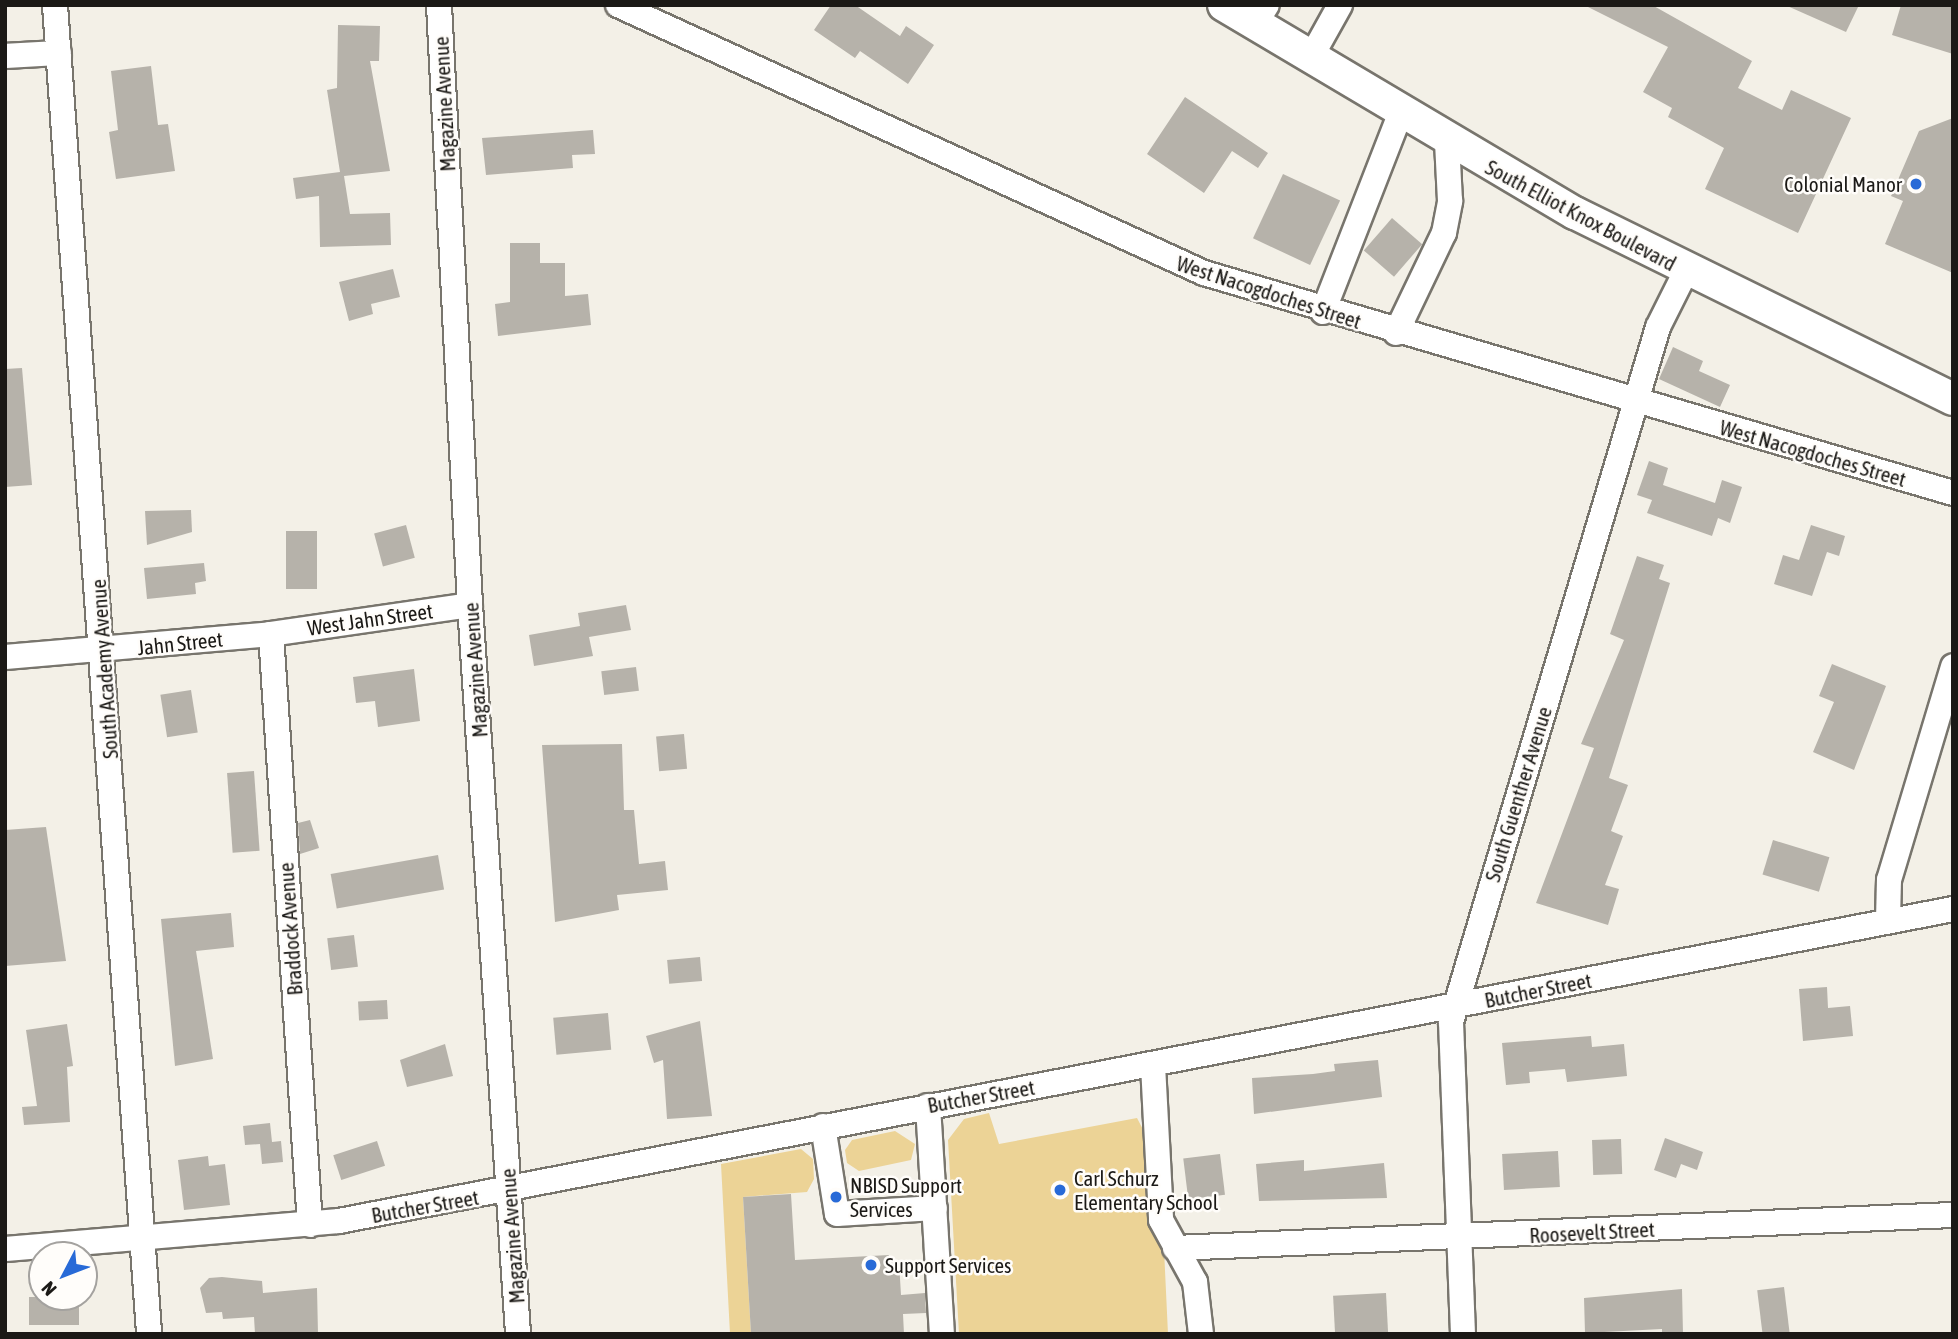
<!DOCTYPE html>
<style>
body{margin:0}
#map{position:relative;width:1958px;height:1339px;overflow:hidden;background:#f3f0e7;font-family:"Asap Condensed",sans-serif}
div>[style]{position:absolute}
.green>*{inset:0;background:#ecd396}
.building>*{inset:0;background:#b6b2aa;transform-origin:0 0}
.roads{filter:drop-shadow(2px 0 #78756d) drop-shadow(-2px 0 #78756d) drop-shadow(0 2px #78756d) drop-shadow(0 -2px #78756d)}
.minor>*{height:24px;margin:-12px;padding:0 12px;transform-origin:12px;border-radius:12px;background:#fff}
.major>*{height:32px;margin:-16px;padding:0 16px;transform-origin:16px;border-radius:16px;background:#fff}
.dots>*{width:19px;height:19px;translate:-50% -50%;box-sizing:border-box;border:4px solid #fffdfa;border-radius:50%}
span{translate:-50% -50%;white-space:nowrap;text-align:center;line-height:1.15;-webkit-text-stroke:5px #fffdfa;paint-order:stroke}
.street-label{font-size:21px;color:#1b1916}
.poi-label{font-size:21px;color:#1b1916}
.right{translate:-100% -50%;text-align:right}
.left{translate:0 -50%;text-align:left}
.frame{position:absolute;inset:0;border:7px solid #1b1916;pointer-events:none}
.north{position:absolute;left:28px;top:1241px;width:70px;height:70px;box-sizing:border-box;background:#fffdfa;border:2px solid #a4a29f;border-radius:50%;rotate:228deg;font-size:19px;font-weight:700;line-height:28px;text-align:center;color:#1b1916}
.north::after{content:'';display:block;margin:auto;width:24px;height:32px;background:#286ad7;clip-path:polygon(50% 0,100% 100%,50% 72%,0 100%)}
</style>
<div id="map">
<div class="green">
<i style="clip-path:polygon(989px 1113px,999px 1144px,1137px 1118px,1149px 1141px,1153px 1231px,1164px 1249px,1168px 1334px,959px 1334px,948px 1140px,964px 1119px)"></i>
<i style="clip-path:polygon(895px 1131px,915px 1144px,911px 1160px,859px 1171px,847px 1163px,845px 1150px,852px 1140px)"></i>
<i style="clip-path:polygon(801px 1149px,813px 1159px,814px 1179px,807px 1192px,743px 1197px,751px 1334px,730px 1334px,721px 1164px)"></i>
</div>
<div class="building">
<i style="clip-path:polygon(831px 5px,855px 5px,900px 36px,906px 26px,934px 45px,908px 84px,860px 51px,855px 58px,814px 30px)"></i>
<i style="clip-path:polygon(1584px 5px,1652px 5px,1752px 61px,1738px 88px,1782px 110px,1791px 90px,1851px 118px,1798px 233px,1705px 189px,1724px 148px,1668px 117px,1672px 108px,1643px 92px,1668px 47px)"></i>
<i style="clip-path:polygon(1785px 5px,1859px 5px,1846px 32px)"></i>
<i style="clip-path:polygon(1901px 5px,1953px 5px,1953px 54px,1892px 35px)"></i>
<i style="clip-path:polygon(338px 25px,380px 26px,379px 61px,370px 61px,390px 171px,344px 176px,350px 214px,390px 213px,391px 245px,320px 247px,319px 196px,296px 199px,293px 178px,340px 172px,327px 90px,337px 88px)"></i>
<i style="clip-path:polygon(151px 66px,158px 125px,168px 124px,175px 171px,116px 179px,109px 132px,118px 130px,111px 71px)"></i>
<i style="clip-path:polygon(1185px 97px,1268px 153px,1258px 168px,1232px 151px,1204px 193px,1147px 154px)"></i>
<i style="clip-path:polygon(1953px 118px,1953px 273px,1885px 244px,1903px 201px,1891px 196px,1919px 131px)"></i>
<i style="clip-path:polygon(593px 130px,595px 154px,572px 155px,573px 168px,486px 175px,482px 138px)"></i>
<i style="left:1283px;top:174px;width:63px;height:71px;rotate:25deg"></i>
<i style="left:1392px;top:218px;width:40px;height:43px;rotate:41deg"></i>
<i style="clip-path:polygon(510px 243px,540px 243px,540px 263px,565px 263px,565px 296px,588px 294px,591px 325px,498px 336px,495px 304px,510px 302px)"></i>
<i style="clip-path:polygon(393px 269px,400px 297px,371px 304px,373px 314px,349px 321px,339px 282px)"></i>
<i style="clip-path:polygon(1673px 347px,1703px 361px,1699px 371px,1730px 385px,1720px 407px,1659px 379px)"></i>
<i style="clip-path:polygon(22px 368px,32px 485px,5px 487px,5px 369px)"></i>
<i style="clip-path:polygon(1649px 461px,1668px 468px,1663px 485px,1715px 503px,1722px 480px,1742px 487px,1730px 523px,1718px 518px,1712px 536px,1647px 513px,1652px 500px,1637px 495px)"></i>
<i style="clip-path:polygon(191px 510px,192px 532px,147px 545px,145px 511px)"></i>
<i style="left:406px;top:525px;width:34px;height:33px;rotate:75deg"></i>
<i style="clip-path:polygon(1811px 525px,1845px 536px,1839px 556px,1827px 552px,1812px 596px,1774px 584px,1783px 555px,1799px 560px)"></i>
<i style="left:286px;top:531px;width:31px;height:58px"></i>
<i style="clip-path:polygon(1637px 556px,1664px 565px,1659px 579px,1670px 583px,1609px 778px,1628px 785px,1611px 831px,1623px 836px,1605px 885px,1619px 889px,1608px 925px,1536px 903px,1594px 748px,1581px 744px,1624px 640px,1610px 634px)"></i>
<i style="clip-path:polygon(204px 563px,206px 581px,195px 583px,196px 594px,147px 599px,144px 568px)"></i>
<i style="clip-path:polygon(626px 605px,631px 630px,589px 637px,593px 656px,534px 666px,529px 635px,580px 626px,578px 613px)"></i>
<i style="clip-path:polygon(1832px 664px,1886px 686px,1854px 770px,1813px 752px,1834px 702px,1819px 696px)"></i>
<i style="left:636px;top:667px;width:24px;height:35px;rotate:83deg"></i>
<i style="clip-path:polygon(414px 669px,420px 721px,378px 727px,375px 701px,356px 703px,353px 677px)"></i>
<i style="left:191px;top:690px;width:43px;height:31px;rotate:81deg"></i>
<i style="left:684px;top:734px;width:35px;height:28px;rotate:85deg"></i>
<i style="clip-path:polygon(622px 744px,624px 810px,634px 810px,639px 864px,665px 861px,668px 890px,617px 895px,619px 910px,555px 922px,542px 745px)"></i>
<i style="left:254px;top:771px;width:80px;height:27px;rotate:86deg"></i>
<i style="clip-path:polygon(310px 820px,319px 848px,300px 854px,298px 823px)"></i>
<i style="clip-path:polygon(46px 827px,66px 961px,5px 966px,5px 830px)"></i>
<i style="left:1773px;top:840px;width:59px;height:36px;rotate:17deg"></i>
<i style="left:438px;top:855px;width:35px;height:109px;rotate:80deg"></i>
<i style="clip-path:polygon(231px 913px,234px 947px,196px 951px,213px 1059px,175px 1066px,161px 919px)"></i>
<i style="left:354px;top:935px;width:32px;height:27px;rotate:83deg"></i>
<i style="left:700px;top:957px;width:24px;height:33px;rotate:85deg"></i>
<i style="clip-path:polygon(1827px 987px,1828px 1008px,1850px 1006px,1853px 1036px,1803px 1041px,1799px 989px)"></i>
<i style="left:387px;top:1000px;width:19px;height:29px;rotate:87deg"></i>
<i style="left:608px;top:1013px;width:37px;height:55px;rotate:85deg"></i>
<i style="clip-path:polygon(700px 1021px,712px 1116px,667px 1119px,663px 1060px,654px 1063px,646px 1036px)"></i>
<i style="clip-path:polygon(67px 1024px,73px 1066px,67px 1067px,70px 1122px,24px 1125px,22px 1107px,37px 1106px,26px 1030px)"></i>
<i style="clip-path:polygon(1591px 1036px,1592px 1047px,1624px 1044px,1627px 1076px,1567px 1082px,1565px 1069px,1529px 1072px,1530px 1083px,1506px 1085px,1502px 1043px)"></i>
<i style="clip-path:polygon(445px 1044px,453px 1076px,407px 1087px,400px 1060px)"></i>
<i style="clip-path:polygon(1378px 1060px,1382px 1097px,1254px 1114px,1252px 1078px,1313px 1074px,1335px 1071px,1334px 1064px)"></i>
<i style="clip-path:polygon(270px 1123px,272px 1142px,281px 1141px,283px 1162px,262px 1164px,260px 1144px,245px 1145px,243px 1126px)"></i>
<i style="clip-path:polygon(1665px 1138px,1703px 1152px,1697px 1170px,1681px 1164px,1676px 1178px,1654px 1170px)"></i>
<i style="left:1621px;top:1139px;width:35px;height:29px;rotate:88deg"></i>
<i style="left:377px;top:1141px;width:26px;height:46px;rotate:72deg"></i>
<i style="left:1558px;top:1151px;width:36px;height:56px;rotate:87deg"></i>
<i style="left:1220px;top:1154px;width:41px;height:37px;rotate:83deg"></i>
<i style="clip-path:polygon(208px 1156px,209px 1166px,225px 1164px,230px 1205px,184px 1210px,178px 1160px)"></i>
<i style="clip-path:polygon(1304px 1160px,1304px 1171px,1384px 1163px,1387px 1198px,1259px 1201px,1256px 1164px)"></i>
<i style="clip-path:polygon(791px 1194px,795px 1260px,889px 1255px,889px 1262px,899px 1262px,901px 1295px,925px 1293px,926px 1313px,903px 1314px,904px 1334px,751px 1334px,743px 1197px)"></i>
<i style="clip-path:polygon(222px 1277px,262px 1281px,263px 1293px,317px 1288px,318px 1334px,255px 1334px,254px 1317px,223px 1319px,222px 1312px,206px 1313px,200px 1288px,209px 1278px)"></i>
<i style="left:1784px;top:1287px;width:47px;height:27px;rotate:83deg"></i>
<i style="clip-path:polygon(1682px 1289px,1683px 1334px,1662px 1334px,1662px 1329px,1585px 1333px,1584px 1298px)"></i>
<i style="left:1386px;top:1293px;width:41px;height:53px;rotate:87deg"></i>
<i style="left:29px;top:1297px;width:50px;height:28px"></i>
</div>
<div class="roads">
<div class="minor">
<i style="left:55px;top:5px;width:1332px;rotate:85.95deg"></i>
<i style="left:439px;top:5px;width:601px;rotate:87.04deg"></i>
<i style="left:470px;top:605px;width:731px;rotate:86.23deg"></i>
<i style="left:618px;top:5px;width:644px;rotate:24.58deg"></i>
<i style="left:1204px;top:273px;width:781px;rotate:16.37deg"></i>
<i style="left:1255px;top:24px;width:22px;rotate:-58deg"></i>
<i style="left:5px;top:56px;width:54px;rotate:-3.2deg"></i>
<i style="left:1310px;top:59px;width:62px;rotate:-60.9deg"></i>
<i style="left:1323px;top:312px;width:212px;rotate:-68.7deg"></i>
<i style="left:1396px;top:333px;width:111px;rotate:-64.4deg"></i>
<i style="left:1444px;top:233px;width:33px;rotate:-79deg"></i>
<i style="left:1450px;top:201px;width:59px;rotate:-92.9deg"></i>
<i style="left:271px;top:634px;width:592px;rotate:86.22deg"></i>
<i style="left:5px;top:657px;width:267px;rotate:-4.9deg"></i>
<i style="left:271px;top:634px;width:201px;rotate:-8.3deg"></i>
<i style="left:1888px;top:920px;width:40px;rotate:-88.6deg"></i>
<i style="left:1889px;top:880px;width:223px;rotate:-73.3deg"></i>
<i style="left:1153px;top:1065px;width:155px;rotate:87deg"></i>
<i style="left:1161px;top:1220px;width:71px;rotate:61.3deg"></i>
<i style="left:1195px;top:1282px;width:52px;rotate:83.4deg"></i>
<i style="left:928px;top:1106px;width:228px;rotate:86.5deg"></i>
<i style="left:823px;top:1126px;width:89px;rotate:81deg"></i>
<i style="left:837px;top:1214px;width:98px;rotate:-3.5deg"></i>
<i style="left:1175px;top:1248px;width:779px;rotate:-2.43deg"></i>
<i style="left:5px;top:1249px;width:335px;rotate:-4.8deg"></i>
<i style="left:339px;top:1221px;width:1644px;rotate:-10.94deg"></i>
<i style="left:1463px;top:1334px;width:312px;rotate:-92.2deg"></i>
<i style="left:1451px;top:1022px;width:725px;rotate:-73.41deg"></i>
<i style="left:1658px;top:327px;width:63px;rotate:-63.4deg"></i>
</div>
<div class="major">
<i style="left:1224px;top:5px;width:408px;rotate:30.7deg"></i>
<i style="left:1575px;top:213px;width:421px;rotate:26.2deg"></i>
</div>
</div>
<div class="dots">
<i style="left:1916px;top:184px;background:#286ad7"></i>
<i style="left:1060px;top:1190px;background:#286ad7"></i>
<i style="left:836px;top:1197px;background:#286ad7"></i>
<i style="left:871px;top:1265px;background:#286ad7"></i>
</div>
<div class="street-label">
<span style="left:444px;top:104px;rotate:-93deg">Magazine Avenue</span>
<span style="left:1581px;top:215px;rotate:28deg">South Elliot Knox Boulevard</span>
<span style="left:1269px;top:292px;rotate:18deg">West Nacogdoches Street</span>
<span style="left:1813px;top:453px;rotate:16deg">West Nacogdoches Street</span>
<span style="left:370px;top:619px;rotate:-8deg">West Jahn Street</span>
<span style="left:180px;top:643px;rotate:-6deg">Jahn Street</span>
<span style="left:104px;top:669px;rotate:-94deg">South Academy Avenue</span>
<span style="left:475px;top:670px;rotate:-94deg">Magazine Avenue</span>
<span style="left:1518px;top:794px;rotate:-73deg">South Guenther Avenue</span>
<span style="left:290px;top:929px;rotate:-94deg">Braddock Avenue</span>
<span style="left:1538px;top:990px;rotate:-11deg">Butcher Street</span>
<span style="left:981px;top:1096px;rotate:-10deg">Butcher Street</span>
<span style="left:425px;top:1206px;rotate:-10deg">Butcher Street</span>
<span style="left:1592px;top:1232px;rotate:-3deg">Roosevelt Street</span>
<span style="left:512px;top:1236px;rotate:-94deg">Magazine Avenue</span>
</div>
<div class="poi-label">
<span class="right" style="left:1902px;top:184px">Colonial Manor</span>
<span class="left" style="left:1074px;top:1190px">Carl Schurz<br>Elementary School</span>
<span class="left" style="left:850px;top:1197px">NBISD Support<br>Services</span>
<span class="left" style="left:885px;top:1265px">Support Services</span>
</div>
<div class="frame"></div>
<div class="north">N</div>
</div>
